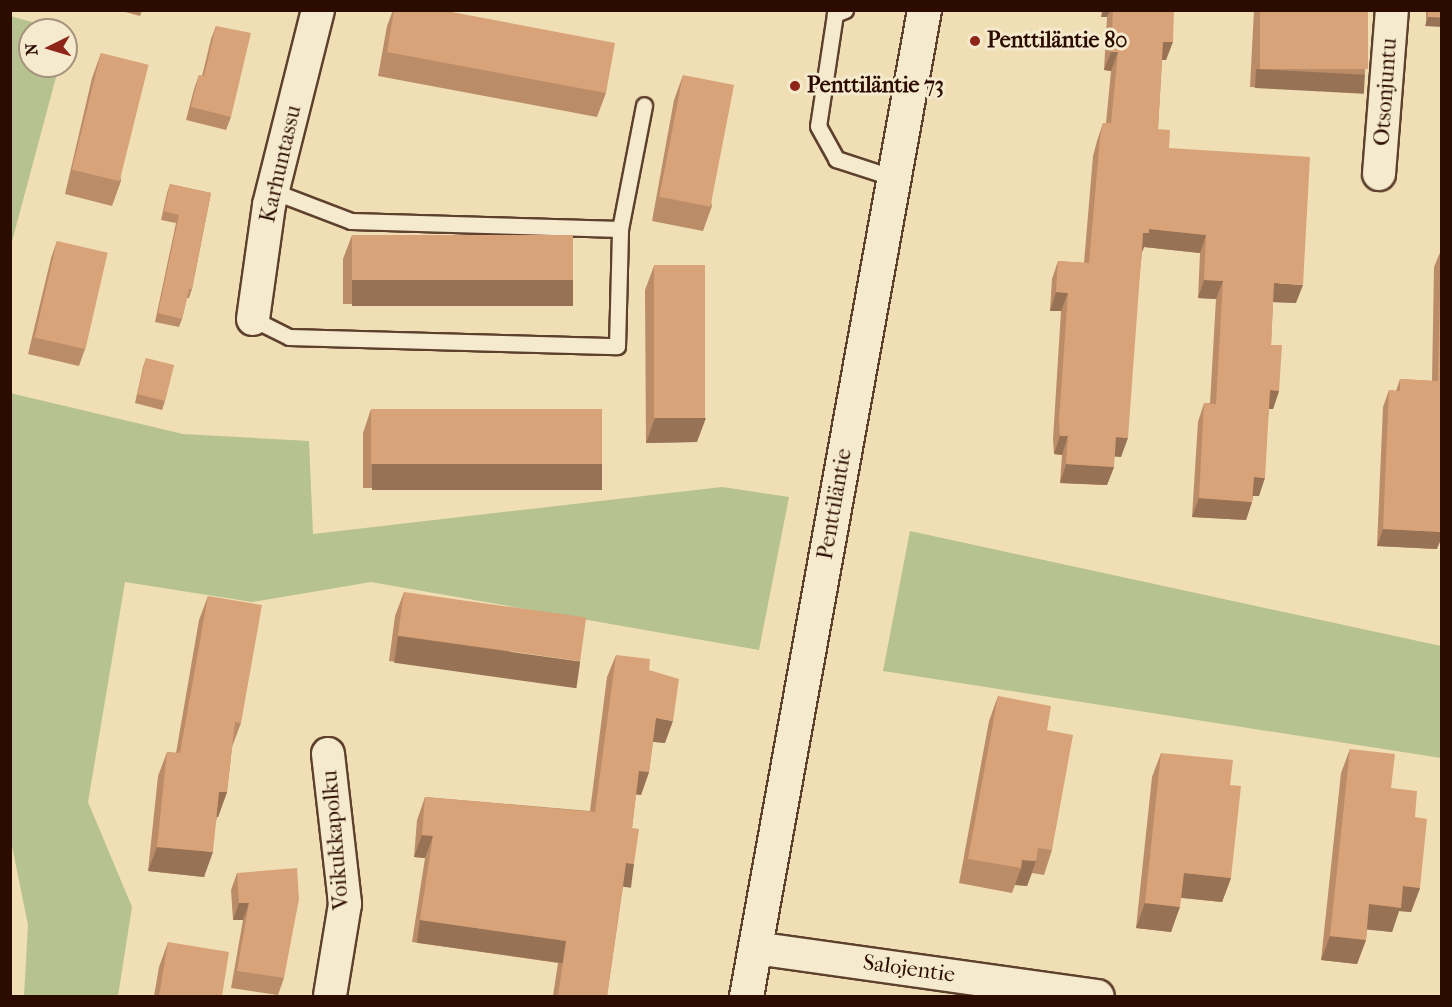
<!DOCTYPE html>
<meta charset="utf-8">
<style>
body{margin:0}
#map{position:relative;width:1452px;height:1007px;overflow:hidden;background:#f0deb4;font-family:"IM FELL French Canon",serif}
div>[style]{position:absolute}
.green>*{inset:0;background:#b6c28f}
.roads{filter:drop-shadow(2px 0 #5d402d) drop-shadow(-2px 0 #5d402d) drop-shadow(0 2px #5d402d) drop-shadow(0 -2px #5d402d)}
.service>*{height:15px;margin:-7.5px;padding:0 7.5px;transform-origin:7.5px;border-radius:7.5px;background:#f5eace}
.minor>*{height:32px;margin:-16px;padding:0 16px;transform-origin:16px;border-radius:16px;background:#f5eace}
.tertiary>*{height:33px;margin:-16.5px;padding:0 16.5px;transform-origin:16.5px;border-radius:16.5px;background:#f5eace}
.wall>*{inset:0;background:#bb8c68;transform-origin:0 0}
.shaded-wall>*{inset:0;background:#987255;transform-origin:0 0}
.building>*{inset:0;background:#d9a379;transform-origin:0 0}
.dots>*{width:16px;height:16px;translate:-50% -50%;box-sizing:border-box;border:3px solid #f5eace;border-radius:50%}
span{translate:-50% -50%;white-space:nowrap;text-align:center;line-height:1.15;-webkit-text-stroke:6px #f5eace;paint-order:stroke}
.poi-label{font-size:22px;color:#2c0c00;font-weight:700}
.left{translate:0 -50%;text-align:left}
.street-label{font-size:22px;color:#2c0c00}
.frame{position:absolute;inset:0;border:12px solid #2c0c00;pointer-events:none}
.north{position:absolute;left:18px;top:18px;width:60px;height:60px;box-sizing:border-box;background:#f5eace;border:2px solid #a5917c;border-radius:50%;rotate:265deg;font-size:16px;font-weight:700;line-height:24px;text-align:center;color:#2c0c00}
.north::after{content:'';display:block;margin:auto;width:21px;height:27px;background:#8f2418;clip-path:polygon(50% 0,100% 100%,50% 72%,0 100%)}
</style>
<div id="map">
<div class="green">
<i style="clip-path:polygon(10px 16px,61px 30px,30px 30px,30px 66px,59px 66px,11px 245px)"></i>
<i style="clip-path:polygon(10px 393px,183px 434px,309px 441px,313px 534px,722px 487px,789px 497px,759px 650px,371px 582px,252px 602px,125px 582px,88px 802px,132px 907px,118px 996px,24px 996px,28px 925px,10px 836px)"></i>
<i style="clip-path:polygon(910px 531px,1441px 646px,1441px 758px,883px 671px)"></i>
</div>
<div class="roads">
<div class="service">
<i style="left:845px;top:10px;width:11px;rotate:158deg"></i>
<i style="left:835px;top:14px;width:113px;rotate:98.6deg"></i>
<i style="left:818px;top:126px;width:38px;rotate:61deg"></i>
<i style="left:836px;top:159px;width:61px;rotate:18.1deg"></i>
<i style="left:620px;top:229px;width:126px;rotate:-79deg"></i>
<i style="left:253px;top:319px;width:40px;rotate:26.6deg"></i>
<i style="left:289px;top:337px;width:328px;rotate:1.6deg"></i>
<i style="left:617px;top:346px;width:117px;rotate:-88.5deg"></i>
<i style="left:620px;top:229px;width:269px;rotate:-178.3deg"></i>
<i style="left:351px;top:221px;width:84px;rotate:-159deg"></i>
</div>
<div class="minor">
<i style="left:1379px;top:174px;width:165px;rotate:-85.5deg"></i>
<i style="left:253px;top:319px;width:115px;rotate:-82deg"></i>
<i style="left:269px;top:205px;width:201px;rotate:-75.9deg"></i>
<i style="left:328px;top:754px;width:151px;rotate:83.5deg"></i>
<i style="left:345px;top:904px;width:93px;rotate:99.3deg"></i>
<i style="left:755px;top:948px;width:346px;rotate:8deg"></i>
</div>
<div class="tertiary">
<i style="left:746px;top:996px;width:1002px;rotate:-79.77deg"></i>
</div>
</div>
<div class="wall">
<i style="clip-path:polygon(118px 10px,142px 10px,140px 16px)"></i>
<i style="clip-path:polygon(393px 10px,441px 10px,606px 93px,597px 117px,378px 76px,387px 26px)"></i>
<i style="clip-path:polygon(1102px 10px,1174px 10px,1166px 60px,1162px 60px,1158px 129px,1169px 148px,1296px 303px,1273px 302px,1271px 345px,1279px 391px,1273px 409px,1269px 409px,1259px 496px,1253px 496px,1252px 502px,1246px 520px,1192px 517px,1198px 422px,1204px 403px,1210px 403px,1216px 299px,1198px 298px,1200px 253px,1144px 247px,1142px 252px,1121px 457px,1114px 456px,1114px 467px,1107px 485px,1060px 483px,1062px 455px,1054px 454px,1053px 439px,1061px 311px,1050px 311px,1052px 279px,1058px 261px,1084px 263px,1093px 156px,1097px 141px,1103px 123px,1106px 123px,1111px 71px,1104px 70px,1107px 17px,1101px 17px)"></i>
<i style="clip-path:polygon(1254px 10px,1368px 10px,1365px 74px,1358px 92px,1250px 87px)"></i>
<i style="left:1426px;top:10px;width:16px;height:16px"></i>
<i style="clip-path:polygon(216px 26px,231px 117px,226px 130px,186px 120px,194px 89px,199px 75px,202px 76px,211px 39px)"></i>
<i style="clip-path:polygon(101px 53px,121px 181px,112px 206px,65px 194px,92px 78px)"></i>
<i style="clip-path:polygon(683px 75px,712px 206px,703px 231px,652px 221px,674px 100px)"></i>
<i style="clip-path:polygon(170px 184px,211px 193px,192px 289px,189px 298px,187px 298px,182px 319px,179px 327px,155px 322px,176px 223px,161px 220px,167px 193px)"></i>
<i style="clip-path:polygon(352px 235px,564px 305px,343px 304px,343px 259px)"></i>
<i style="clip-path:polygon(57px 241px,85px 349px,79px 366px,28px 354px,51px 258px)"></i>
<i style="clip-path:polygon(1441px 250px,1437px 549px,1377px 546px,1383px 407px,1389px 390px,1396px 391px,1400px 379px,1432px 381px,1434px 267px)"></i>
<i style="clip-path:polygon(654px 266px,697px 442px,646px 443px,645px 290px)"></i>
<i style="clip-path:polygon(146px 358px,165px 401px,162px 410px,135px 403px,143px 367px)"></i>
<i style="clip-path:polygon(371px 409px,593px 488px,363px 488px,363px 433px)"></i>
<i style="clip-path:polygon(404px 592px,571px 685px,389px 661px,395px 616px)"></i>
<i style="clip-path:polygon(208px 596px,241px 723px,232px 747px,227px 792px,218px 817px,217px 817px,204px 877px,148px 871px,158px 776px,167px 752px,176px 753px,199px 620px)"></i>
<i style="clip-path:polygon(616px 655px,649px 670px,665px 743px,653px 742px,649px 772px,641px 795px,636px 794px,632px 828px,634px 864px,626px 887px,623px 886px,607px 996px,553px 996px,558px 963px,412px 942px,425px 858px,414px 857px,417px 820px,425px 797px,590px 811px,607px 677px)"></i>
<i style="clip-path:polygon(998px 696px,1047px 730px,1052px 850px,1044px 875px,1032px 873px,1027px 886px,1015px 885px,1012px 893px,959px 883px,989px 721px)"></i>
<i style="clip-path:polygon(1350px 749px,1391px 788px,1415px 817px,1420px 888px,1411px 912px,1399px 911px,1392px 932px,1367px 929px,1366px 940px,1357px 964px,1321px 960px,1341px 773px)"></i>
<i style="clip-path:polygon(1161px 753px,1231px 878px,1222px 902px,1181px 898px,1171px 932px,1136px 928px,1152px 777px)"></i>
<i style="clip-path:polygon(237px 873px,284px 978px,278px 995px,231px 988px,243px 920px,233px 920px,231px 890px)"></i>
<i style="clip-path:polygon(168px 942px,222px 996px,154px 996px,159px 967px)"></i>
</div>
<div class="shaded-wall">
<i style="clip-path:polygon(1104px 10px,1110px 10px,1107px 17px,1101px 17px)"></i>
<i style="clip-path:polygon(1428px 17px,1442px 18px,1442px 27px,1425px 26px)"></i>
<i style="clip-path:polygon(1163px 42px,1173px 42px,1166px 60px,1156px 60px)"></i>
<i style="clip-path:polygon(1111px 52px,1118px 52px,1111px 71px,1104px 70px)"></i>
<i style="left:1256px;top:69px;width:109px;height:19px;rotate:3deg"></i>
<i style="clip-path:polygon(1149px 229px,1206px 235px,1200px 253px,1144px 247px,1142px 252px,1143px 233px)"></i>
<i style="left:352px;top:280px;width:221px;height:26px"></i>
<i style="clip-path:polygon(1204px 280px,1223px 281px,1216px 299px,1198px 298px)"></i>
<i style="clip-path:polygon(1274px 283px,1303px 285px,1296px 303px,1267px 302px)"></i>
<i style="clip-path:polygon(1056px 292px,1068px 293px,1061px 311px,1050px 311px)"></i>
<i style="clip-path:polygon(1270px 390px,1279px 391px,1273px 409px,1264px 409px)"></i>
<i style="clip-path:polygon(655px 418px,706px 418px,697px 442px,646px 443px)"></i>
<i style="clip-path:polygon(1060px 436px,1068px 436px,1062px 455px,1054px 454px)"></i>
<i style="clip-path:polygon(1116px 437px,1128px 438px,1121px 457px,1109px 456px)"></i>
<i style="left:372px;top:464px;width:230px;height:26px"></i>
<i style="clip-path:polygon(1066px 464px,1114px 467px,1107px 485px,1060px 483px)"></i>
<i style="clip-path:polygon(1254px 477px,1265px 478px,1259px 496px,1248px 496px)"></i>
<i style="clip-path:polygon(1199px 498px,1252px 502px,1246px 520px,1192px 517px)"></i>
<i style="clip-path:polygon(1383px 529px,1442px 532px,1442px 537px,1437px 549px,1377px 546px)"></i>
<i style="left:398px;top:636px;width:184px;height:27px;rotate:8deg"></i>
<i style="clip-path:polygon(656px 718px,673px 721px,665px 743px,648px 741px)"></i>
<i style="clip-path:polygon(639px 771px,649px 772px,641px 795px,631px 794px)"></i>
<i style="clip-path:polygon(219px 792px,227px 792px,218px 817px,210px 816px)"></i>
<i style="clip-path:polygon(422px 835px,433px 836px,425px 858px,414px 857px)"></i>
<i style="clip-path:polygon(157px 847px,213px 852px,204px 877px,148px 871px)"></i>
<i style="clip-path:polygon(1022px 860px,1036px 861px,1027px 886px,1015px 885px,1021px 868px)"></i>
<i style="left:626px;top:863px;width:8px;height:24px;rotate:7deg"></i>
<i style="clip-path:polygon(1184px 873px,1231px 878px,1222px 902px,1175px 897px)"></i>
<i style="clip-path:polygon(1403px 886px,1420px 888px,1411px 912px,1399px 911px,1392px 932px,1361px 929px,1369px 904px)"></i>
<i style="clip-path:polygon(239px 903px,249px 903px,243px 920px,233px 920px)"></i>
<i style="clip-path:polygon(1145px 903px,1180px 907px,1171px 932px,1136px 928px)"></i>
<i style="left:420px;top:920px;width:148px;height:23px;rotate:8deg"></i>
<i style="clip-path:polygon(1330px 936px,1366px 940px,1357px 964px,1321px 960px)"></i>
</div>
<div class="building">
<i style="clip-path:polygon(394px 10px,441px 10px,615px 43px,606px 93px,387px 52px)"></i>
<i style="clip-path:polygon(1113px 10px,1174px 10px,1173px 42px,1163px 42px,1158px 129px,1170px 130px,1169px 148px,1310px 157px,1303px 285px,1274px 283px,1271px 345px,1282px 345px,1279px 391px,1270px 390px,1265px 478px,1254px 477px,1252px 502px,1199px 498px,1204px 403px,1216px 404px,1223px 281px,1204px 280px,1206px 235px,1149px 229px,1149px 233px,1143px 233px,1128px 438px,1116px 437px,1114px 467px,1066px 464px,1068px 436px,1060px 436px,1059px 420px,1068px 293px,1056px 292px,1058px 261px,1089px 263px,1100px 138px,1103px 123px,1111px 123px,1118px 52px,1111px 52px)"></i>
<i style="left:1260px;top:10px;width:108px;height:59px"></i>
<i style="left:1428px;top:10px;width:14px;height:7px"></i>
<i style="clip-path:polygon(216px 26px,251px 33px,231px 117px,191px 107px,199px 75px,204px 76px)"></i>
<i style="left:101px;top:53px;width:49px;height:120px;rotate:14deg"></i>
<i style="left:683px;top:75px;width:52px;height:124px;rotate:11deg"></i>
<i style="clip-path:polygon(170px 184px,211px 193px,192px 289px,189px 289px,182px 319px,158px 313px,179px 215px,164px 211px)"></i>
<i style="left:352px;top:235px;width:221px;height:45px"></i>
<i style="left:57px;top:241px;width:52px;height:99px;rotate:13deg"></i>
<i style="clip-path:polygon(1441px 250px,1442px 250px,1442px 532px,1383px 529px,1389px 390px,1400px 391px,1400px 379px,1438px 381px)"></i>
<i style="left:705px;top:265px;width:153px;height:51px;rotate:90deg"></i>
<i style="left:146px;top:358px;width:29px;height:37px;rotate:14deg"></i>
<i style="left:371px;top:409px;width:231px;height:55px"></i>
<i style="left:404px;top:592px;width:184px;height:44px;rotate:8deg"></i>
<i style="clip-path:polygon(208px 596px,262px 605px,241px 723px,235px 722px,227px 792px,219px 792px,213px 852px,157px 847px,167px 752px,180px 753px)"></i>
<i style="clip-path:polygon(616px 655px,650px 659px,649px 670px,679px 679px,673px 721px,656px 718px,649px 772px,639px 771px,632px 828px,639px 829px,634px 864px,626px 863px,607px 996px,558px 996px,566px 941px,420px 920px,433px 836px,422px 835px,425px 797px,595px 812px)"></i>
<i style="clip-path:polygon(998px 696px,1051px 706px,1047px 730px,1073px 735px,1052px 850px,1038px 848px,1036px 861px,1022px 860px,1021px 868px,968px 859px)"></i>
<i style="clip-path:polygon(1350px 749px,1395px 754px,1391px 788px,1417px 791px,1415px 817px,1427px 819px,1420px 888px,1403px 886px,1401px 908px,1369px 904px,1366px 940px,1330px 936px)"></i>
<i style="clip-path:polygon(1161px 753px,1233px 760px,1230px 785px,1241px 786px,1231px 878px,1184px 873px,1180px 907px,1145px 903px)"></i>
<i style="clip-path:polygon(297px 868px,299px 899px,284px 978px,237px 971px,249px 903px,239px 903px,237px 873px)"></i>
<i style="clip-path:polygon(168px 942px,229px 952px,222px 996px,159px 996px)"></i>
</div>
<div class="dots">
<i style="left:975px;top:41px;background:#8f2418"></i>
<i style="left:795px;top:86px;background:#8f2418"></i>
</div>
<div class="poi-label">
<span class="left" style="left:987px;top:41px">Penttiläntie 80</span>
<span class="left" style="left:807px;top:86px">Penttiläntie 73</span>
</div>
<div class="street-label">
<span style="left:1386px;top:92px;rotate:-86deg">Otsonjuntu</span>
<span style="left:281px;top:164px;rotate:-77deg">Karhuntassu</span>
<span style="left:835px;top:504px;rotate:-80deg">Penttiläntie</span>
<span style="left:336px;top:840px;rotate:-95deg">Voikukkapolku</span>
<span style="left:909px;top:969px;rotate:8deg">Salojentie</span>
</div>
<div class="frame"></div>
<div class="north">N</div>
</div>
